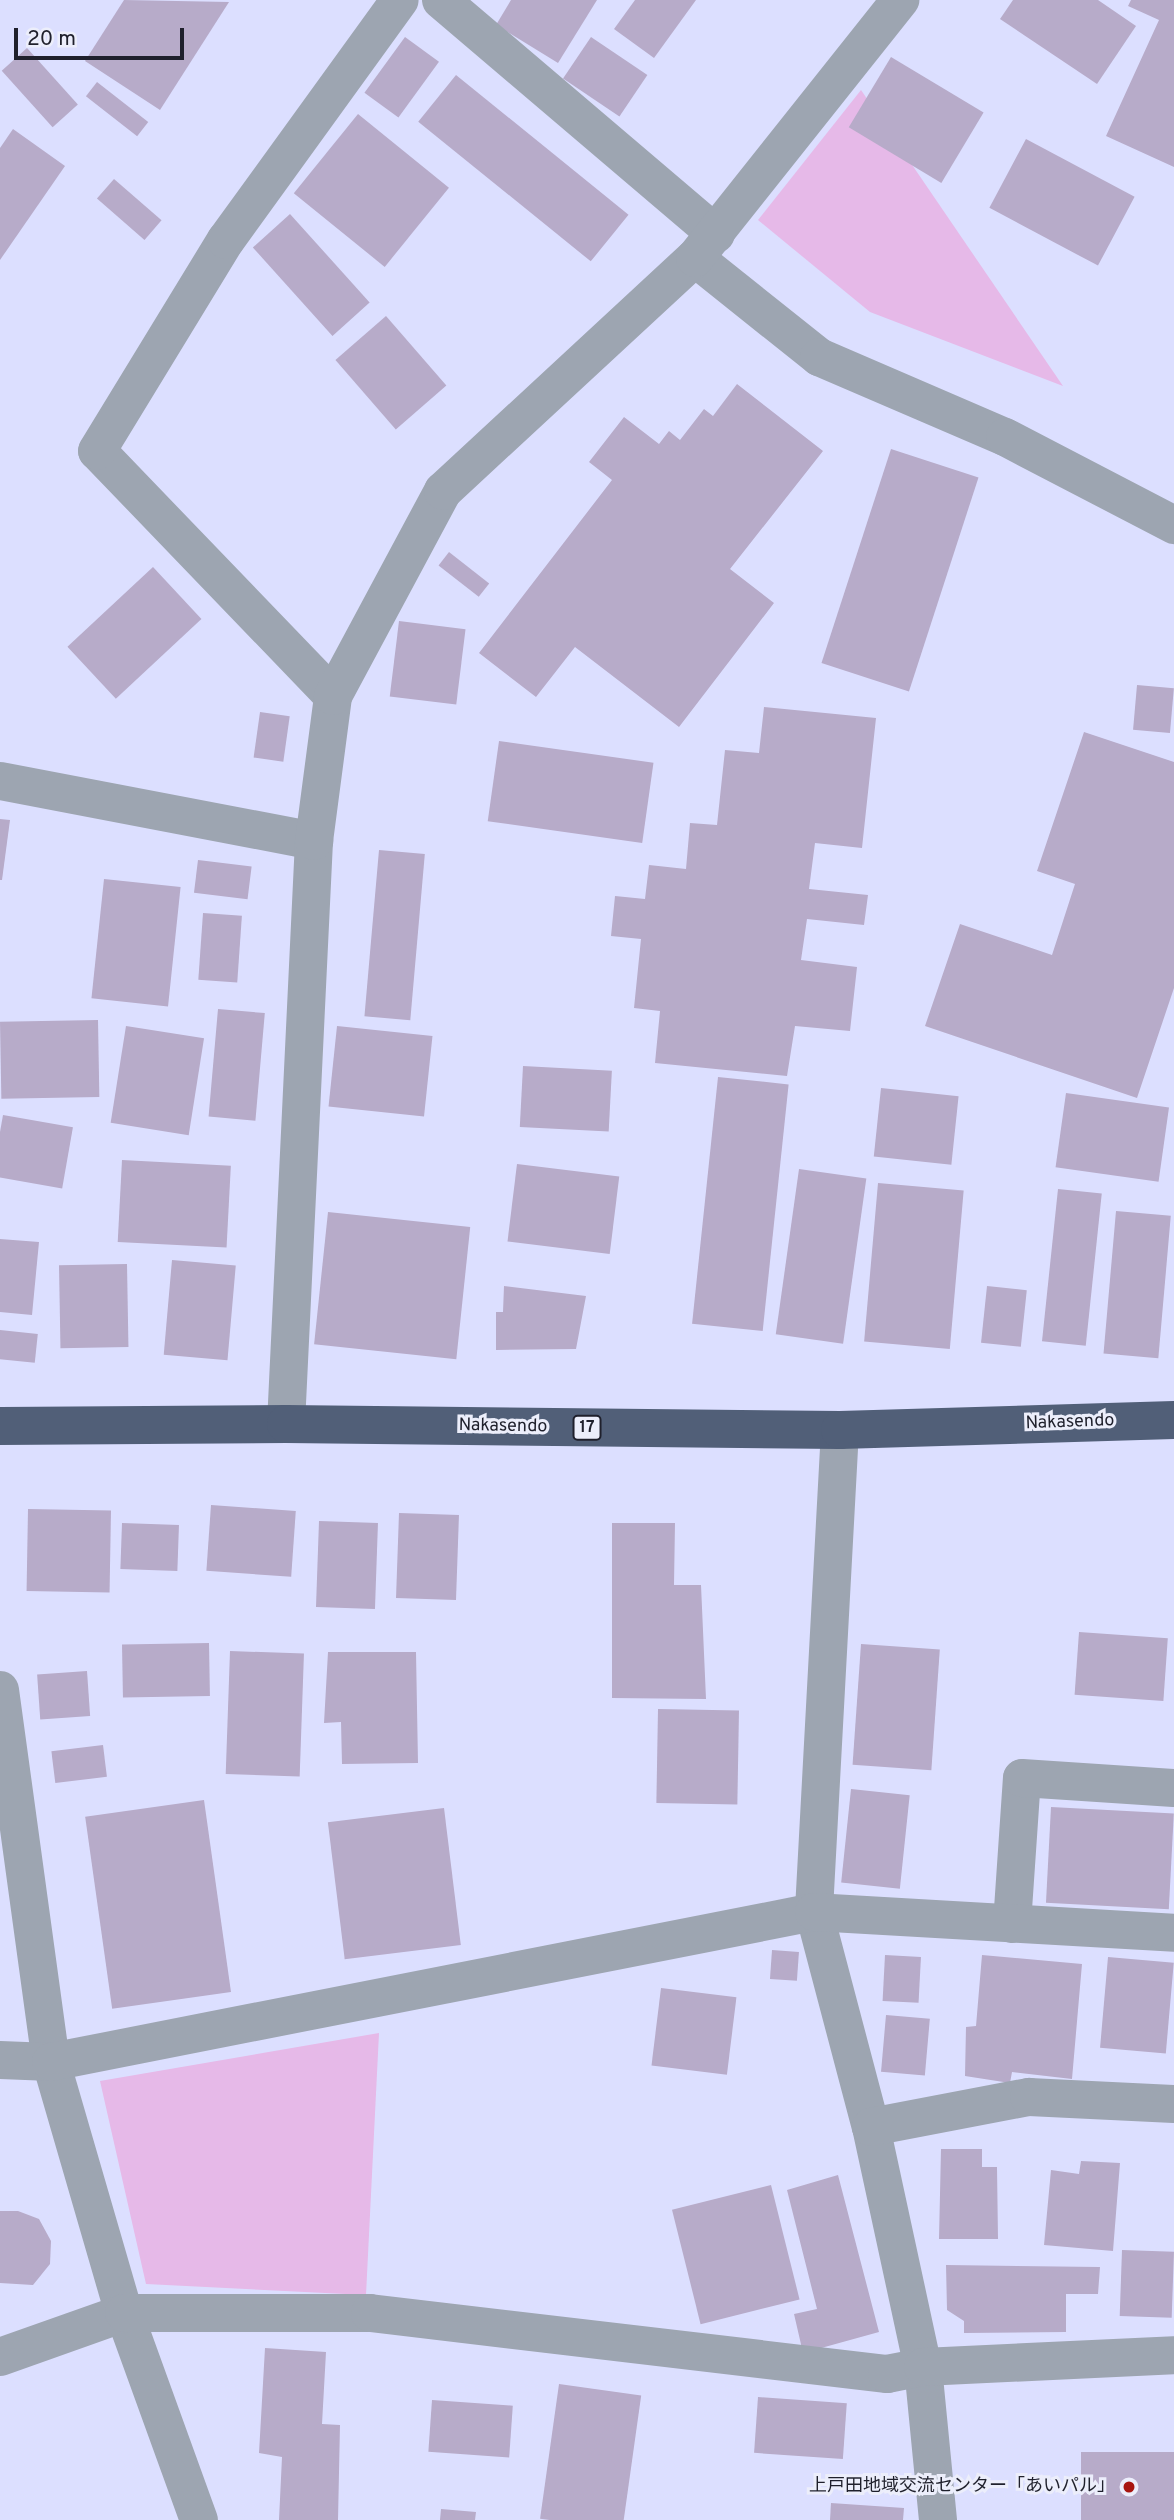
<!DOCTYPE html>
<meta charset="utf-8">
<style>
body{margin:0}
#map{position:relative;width:1174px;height:2520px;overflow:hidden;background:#dcdfff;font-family:Overpass,"Noto Sans JP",sans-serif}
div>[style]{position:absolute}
.green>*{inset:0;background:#e6b9e8}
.building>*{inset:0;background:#b7abc9;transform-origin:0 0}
.minor>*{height:38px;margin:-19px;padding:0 19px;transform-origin:19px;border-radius:19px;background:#9da5b1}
.highway>*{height:38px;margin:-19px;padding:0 19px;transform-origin:19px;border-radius:19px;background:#515f78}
.dots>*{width:19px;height:19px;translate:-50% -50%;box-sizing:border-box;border:4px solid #eceefb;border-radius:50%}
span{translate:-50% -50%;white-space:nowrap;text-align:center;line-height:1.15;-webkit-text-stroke:6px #eceefb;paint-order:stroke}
.shield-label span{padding:2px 5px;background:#eceefb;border:2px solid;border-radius:5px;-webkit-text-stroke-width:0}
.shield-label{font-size:16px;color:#1f202c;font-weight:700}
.street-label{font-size:18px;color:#1f202c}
.poi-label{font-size:18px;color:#1f202c}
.right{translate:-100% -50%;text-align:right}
.scale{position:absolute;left:14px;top:28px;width:170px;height:32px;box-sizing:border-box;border:4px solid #1f202c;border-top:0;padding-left:9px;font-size:21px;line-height:24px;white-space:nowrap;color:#1f202c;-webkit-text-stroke:5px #eceefb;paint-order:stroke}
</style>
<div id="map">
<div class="green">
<i style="clip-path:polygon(861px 90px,1063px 386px,870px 312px,758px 220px)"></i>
<i style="clip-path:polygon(379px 2033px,366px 2295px,146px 2284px,100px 2081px)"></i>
</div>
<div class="building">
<i style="clip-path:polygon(124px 0,229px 2px,160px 110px,85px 61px)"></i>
<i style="clip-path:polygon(511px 0,597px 0,558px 63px,496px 25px)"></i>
<i style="clip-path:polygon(635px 0,696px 0,654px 58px,614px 29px)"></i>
<i style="clip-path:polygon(1013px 0,1098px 0,1136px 26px,1097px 84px,1000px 19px)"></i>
<i style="clip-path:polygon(1131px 0,1174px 0,1174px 167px,1106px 136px,1159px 20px,1128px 6px)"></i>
<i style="left:405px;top:37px;width:42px;height:69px;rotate:36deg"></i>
<i style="left:591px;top:37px;width:68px;height:50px;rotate:34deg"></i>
<i style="left:27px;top:48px;width:76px;height:34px;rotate:48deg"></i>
<i style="left:891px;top:57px;width:108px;height:82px;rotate:31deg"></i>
<i style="left:456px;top:75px;width:222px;height:60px;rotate:39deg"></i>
<i style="left:97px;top:82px;width:65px;height:18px;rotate:38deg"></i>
<i style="left:358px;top:114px;width:117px;height:102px;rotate:39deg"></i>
<i style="clip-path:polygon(13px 129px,65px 166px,0 260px,0 148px)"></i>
<i style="left:1026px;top:139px;width:123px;height:78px;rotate:28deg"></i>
<i style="left:114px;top:179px;width:63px;height:26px;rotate:41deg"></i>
<i style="left:290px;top:214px;width:119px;height:50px;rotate:48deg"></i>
<i style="left:386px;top:316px;width:92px;height:67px;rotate:49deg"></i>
<i style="clip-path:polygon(737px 384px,823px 451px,730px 569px,774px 603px,679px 727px,575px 647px,536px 697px,479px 653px,612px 480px,589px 462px,624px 417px,659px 444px,669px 431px,680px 440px,704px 409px,713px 416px)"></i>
<i style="left:891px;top:449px;width:92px;height:225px;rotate:18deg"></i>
<i style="left:449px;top:552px;width:51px;height:17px;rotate:38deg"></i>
<i style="left:153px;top:567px;width:71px;height:117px;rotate:47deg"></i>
<i style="left:399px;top:621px;width:67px;height:76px;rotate:7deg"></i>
<i style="left:1137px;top:685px;width:37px;height:45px;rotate:5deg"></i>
<i style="clip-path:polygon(764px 707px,876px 718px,862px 848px,815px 843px,809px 889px,868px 895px,864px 925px,807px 919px,801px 960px,857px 967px,850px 1031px,795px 1026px,787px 1076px,655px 1063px,660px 1011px,634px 1008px,641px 939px,611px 936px,615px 896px,645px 899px,649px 865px,686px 869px,690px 823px,717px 825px,725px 750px,759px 753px)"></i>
<i style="left:260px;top:712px;width:30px;height:46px;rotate:8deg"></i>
<i style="clip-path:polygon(1084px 732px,1174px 762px,1174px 988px,1137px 1098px,925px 1026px,960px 924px,1052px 955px,1075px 884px,1037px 871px)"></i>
<i style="left:499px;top:741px;width:156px;height:81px;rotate:8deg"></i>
<i style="clip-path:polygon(0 819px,10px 820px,2px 880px,0 880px)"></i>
<i style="left:379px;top:850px;width:46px;height:167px;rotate:5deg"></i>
<i style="left:198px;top:860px;width:54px;height:33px;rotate:7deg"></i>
<i style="left:104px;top:879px;width:77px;height:120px;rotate:6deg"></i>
<i style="left:203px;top:913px;width:39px;height:67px;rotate:4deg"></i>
<i style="left:218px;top:1009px;width:47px;height:108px;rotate:5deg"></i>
<i style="left:98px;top:1020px;width:77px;height:98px;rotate:89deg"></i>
<i style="left:126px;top:1026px;width:79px;height:98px;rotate:9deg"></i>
<i style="left:337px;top:1026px;width:96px;height:81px;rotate:6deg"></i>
<i style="left:523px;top:1066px;width:89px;height:61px;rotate:3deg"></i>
<i style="left:718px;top:1077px;width:71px;height:248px;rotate:6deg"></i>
<i style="left:881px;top:1088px;width:78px;height:69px;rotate:6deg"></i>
<i style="left:1066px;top:1093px;width:104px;height:75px;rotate:8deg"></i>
<i style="left:3px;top:1115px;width:71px;height:62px;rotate:10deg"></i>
<i style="left:122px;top:1160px;width:109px;height:82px;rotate:3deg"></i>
<i style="left:517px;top:1164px;width:103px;height:78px;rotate:7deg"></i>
<i style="left:799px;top:1169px;width:68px;height:167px;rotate:8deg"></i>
<i style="left:878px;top:1183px;width:86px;height:159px;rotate:5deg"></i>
<i style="left:1058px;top:1189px;width:44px;height:153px;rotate:6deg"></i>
<i style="left:1116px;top:1211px;width:55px;height:143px;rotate:5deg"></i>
<i style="left:328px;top:1212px;width:143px;height:133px;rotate:6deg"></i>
<i style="clip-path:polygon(0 1239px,39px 1242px,32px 1315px,0 1312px)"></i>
<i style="left:172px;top:1260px;width:64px;height:95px;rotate:5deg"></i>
<i style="left:127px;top:1264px;width:83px;height:68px;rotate:89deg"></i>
<i style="clip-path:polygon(504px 1286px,586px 1296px,576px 1349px,496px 1350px,496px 1312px,503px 1312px)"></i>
<i style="left:987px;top:1286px;width:40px;height:57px;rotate:6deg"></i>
<i style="left:0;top:1330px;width:38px;height:29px;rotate:6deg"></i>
<i style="left:211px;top:1505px;width:85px;height:66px;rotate:4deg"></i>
<i style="left:28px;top:1509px;width:83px;height:82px;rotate:1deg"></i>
<i style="left:399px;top:1513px;width:60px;height:85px;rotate:2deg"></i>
<i style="left:319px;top:1521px;width:59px;height:86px;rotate:2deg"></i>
<i style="left:122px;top:1523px;width:57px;height:46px;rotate:2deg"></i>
<i style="clip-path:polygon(612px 1523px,675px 1523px,674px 1585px,701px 1585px,706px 1699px,612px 1698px)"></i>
<i style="left:1079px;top:1632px;width:89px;height:63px;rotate:4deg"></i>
<i style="left:209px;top:1643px;width:53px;height:87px;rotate:89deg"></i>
<i style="left:861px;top:1644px;width:79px;height:121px;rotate:4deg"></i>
<i style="left:230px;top:1651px;width:74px;height:123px;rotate:2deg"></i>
<i style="clip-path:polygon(328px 1652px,416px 1652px,418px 1763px,342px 1764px,341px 1722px,324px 1723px)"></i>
<i style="left:87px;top:1671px;width:45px;height:50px;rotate:86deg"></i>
<i style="left:658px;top:1709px;width:81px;height:94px;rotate:1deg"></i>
<i style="left:103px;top:1745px;width:32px;height:52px;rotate:83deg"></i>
<i style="left:851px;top:1789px;width:59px;height:94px;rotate:6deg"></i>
<i style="left:204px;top:1800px;width:194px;height:120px;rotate:82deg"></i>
<i style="left:1051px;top:1807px;width:123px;height:96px;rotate:3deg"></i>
<i style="left:444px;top:1808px;width:138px;height:117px;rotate:83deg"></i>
<i style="left:772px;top:1950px;width:27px;height:29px;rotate:4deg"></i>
<i style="left:885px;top:1955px;width:36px;height:46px;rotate:3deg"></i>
<i style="clip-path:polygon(982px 1955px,1082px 1964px,1072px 2079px,1012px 2072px,1010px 2083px,965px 2076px,966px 2027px,976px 2026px)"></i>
<i style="left:1108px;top:1957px;width:66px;height:91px;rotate:5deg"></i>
<i style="left:661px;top:1988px;width:76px;height:78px;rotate:7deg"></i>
<i style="left:886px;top:2015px;width:44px;height:57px;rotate:5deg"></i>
<i style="clip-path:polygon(941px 2149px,982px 2149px,982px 2167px,997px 2167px,998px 2239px,939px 2239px)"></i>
<i style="clip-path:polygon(1081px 2161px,1120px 2163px,1113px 2251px,1044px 2245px,1051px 2170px,1079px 2174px)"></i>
<i style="clip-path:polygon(838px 2175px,879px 2332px,803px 2353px,794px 2314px,817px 2309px,787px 2190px)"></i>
<i style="left:771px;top:2185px;width:118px;height:102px;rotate:76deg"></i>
<i style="clip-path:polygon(0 2211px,18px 2211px,39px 2219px,51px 2241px,50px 2264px,33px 2285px,0 2283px)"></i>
<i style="left:1122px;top:2250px;width:52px;height:66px;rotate:2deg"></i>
<i style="clip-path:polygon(946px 2265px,1100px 2267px,1098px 2294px,1066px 2294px,1066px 2332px,964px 2333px,964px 2321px,947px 2310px)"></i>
<i style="clip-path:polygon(265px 2348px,326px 2352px,322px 2424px,340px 2425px,338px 2520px,279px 2520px,282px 2457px,259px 2453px)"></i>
<i style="left:559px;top:2384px;width:83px;height:136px;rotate:8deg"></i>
<i style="left:758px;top:2397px;width:89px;height:56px;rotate:4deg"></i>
<i style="left:432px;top:2400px;width:81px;height:52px;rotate:4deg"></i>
<i style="left:1174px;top:2452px;width:68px;height:93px;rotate:90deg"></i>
<i style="clip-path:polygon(831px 2503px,904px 2508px,903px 2520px,830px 2520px)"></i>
<i style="clip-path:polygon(441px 2509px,476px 2512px,475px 2520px,440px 2520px)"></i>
</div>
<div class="minor">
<i style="left:441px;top:0;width:361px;rotate:40.4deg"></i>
<i style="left:695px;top:258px;width:159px;rotate:38.6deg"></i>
<i style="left:819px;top:357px;width:202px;rotate:23.3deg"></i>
<i style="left:1005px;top:437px;width:191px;rotate:27.5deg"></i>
<i style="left:333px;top:696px;width:340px;rotate:-133.9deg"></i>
<i style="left:97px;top:451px;width:247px;rotate:-58.6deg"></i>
<i style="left:226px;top:240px;width:296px;rotate:-54.1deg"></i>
<i style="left:0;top:781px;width:320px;rotate:10.8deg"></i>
<i style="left:286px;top:1424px;width:584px;rotate:-87.25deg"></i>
<i style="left:314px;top:841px;width:146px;rotate:-82.5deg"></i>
<i style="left:333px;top:696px;width:233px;rotate:-61.8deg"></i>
<i style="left:443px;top:491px;width:343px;rotate:-42.8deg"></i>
<i style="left:695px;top:258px;width:330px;rotate:-51.5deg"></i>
<i style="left:840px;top:1430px;width:483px;rotate:93.1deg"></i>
<i style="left:814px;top:1912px;width:222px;rotate:75.2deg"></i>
<i style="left:871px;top:2127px;width:246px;rotate:77.8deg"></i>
<i style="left:923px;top:2367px;width:154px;rotate:84.4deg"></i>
<i style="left:0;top:1690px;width:375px;rotate:82.2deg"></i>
<i style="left:51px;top:2062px;width:261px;rotate:73.8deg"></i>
<i style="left:124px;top:2313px;width:220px;rotate:70.1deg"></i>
<i style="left:1012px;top:1924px;width:146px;rotate:-86.1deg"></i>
<i style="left:1022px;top:1778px;width:152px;rotate:3.8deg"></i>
<i style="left:0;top:2060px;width:51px;rotate:2.2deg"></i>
<i style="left:51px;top:2062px;width:778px;rotate:-11.12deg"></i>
<i style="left:814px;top:1912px;width:361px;rotate:3.3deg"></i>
<i style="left:871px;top:2127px;width:161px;rotate:-10.8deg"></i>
<i style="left:1029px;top:2097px;width:145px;rotate:2.8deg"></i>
<i style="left:0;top:2357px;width:132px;rotate:-19.5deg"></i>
<i style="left:124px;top:2313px;width:246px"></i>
<i style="left:370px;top:2313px;width:521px;rotate:6.73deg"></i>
<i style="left:887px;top:2374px;width:37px;rotate:-11deg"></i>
<i style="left:923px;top:2367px;width:251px;rotate:-2.7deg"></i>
</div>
<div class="highway">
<i style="left:0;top:1426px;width:286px;rotate:-0.4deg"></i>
<i style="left:286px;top:1424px;width:554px;rotate:0.62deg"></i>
<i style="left:840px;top:1430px;width:334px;rotate:-1.7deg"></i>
</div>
<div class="dots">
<i style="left:1129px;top:2487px;background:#a81510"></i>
</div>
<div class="shield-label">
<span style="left:587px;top:1428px">17</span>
</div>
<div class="street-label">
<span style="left:1070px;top:1423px;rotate:-2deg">Nakasendo</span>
<span style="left:503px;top:1427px;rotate:1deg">Nakasendo</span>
</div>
<div class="poi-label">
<span class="right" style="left:1115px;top:2487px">上戸田地域交流センター「あいパル」</span>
</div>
<div class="scale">20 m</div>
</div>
